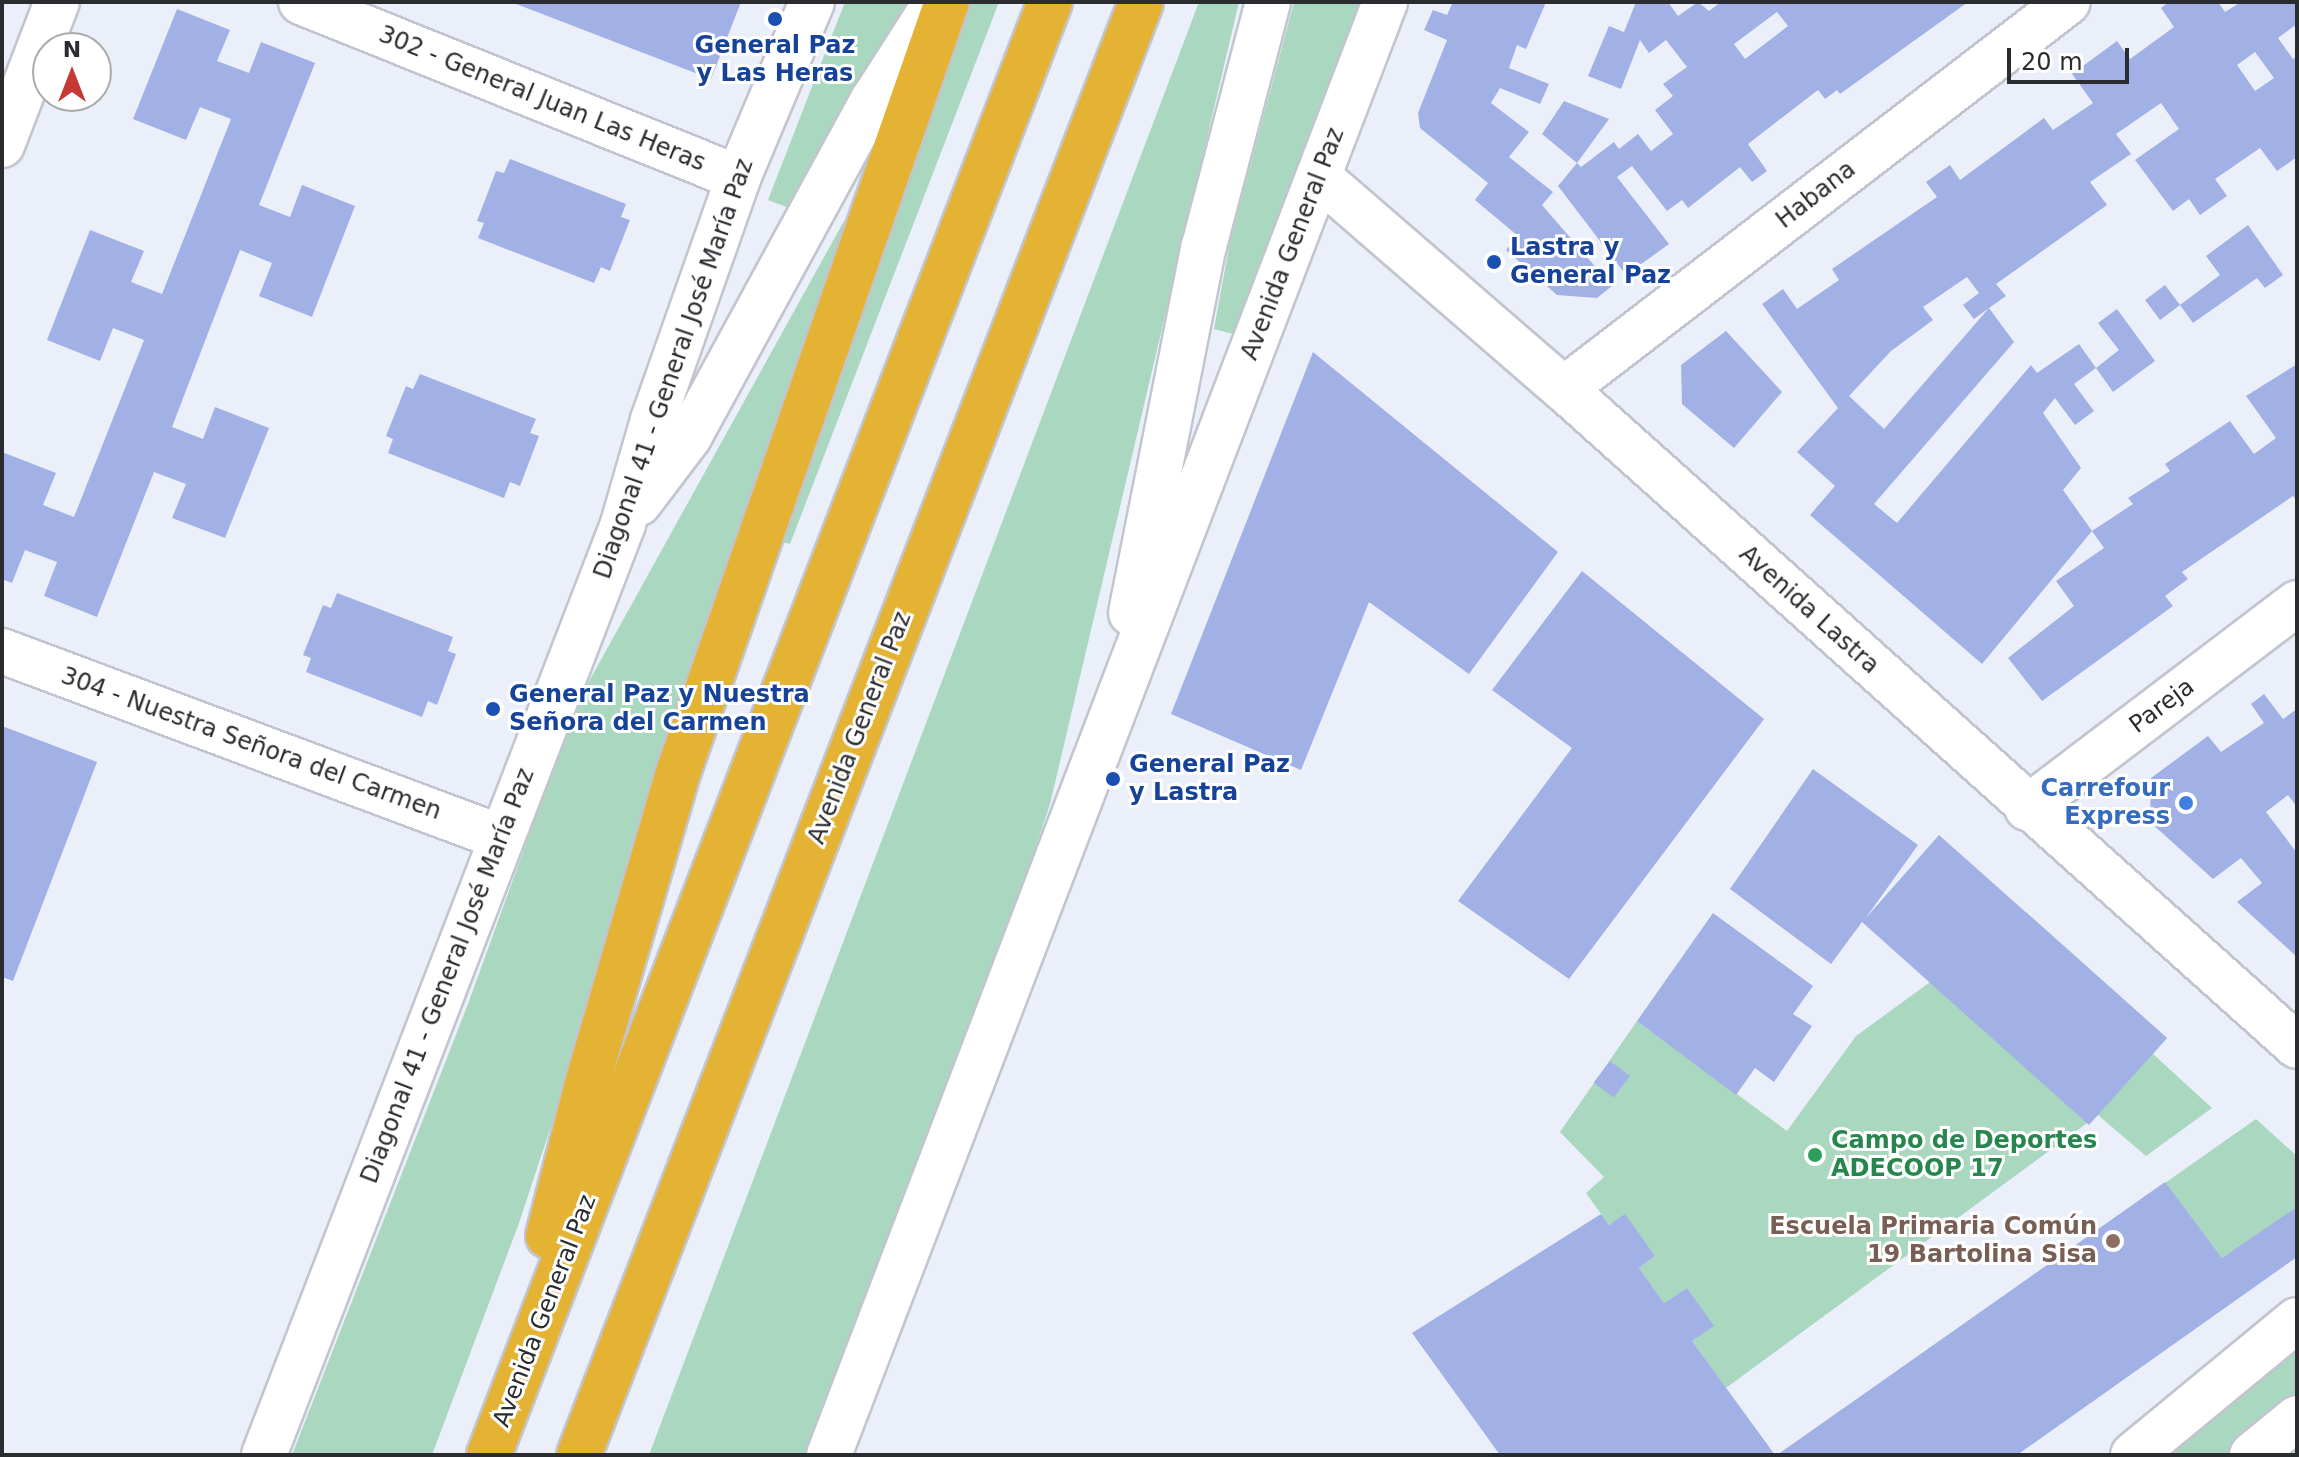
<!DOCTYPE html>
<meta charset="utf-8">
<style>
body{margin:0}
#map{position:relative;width:2299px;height:1457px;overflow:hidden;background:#ebeff9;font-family:"DejaVu Sans",sans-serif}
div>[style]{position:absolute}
.green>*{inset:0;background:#a9d7bf}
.building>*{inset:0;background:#a1b1e5;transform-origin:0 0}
.roads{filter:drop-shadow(2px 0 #c2c5cf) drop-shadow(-2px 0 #c2c5cf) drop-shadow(0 2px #c2c5cf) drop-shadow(0 -2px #c2c5cf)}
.street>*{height:44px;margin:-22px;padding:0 22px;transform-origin:22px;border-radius:22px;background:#fff}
.secondary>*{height:44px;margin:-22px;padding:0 22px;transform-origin:22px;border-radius:22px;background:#fff}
.highway>*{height:44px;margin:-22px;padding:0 22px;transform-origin:22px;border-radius:22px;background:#e5b334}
.dots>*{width:22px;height:22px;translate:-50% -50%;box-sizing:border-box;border:4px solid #fff;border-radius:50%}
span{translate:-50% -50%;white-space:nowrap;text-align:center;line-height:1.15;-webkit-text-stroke:6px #fff;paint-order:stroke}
.transit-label{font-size:24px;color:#164399;font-weight:700}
.left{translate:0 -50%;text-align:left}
.street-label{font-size:24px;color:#2b2c30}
.shop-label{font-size:24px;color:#366cbe;font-weight:700}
.right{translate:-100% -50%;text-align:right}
.leisure-label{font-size:24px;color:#27864d;font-weight:700}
.education-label{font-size:24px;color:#785e54;font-weight:700}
.frame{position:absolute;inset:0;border:4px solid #2b2c30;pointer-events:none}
.north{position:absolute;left:32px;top:32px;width:80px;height:80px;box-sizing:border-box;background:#fff;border:2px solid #aaabac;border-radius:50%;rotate:0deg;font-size:22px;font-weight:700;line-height:32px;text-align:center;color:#2b2c30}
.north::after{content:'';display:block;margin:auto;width:28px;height:36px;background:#c73934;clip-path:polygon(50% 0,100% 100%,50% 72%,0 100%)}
.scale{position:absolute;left:2007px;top:48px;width:122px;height:36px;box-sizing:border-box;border:4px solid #2b2c30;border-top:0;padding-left:10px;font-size:24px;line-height:28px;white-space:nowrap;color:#2b2c30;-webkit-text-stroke:6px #fff;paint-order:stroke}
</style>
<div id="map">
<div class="green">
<i style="clip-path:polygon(845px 2px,907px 2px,797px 211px,768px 200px)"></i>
<i style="clip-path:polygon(969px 2px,999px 2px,790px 544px,779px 541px)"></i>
<i style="clip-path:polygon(1199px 2px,1239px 2px,1050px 804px,1007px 934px,805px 1455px,649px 1455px)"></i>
<i style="clip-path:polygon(1294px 2px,1366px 2px,1237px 335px,1214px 329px,1230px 242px)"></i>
<i style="clip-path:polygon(844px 221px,857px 227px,793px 394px,519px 1223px,432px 1455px,292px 1455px,468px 1004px,577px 703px)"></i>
<i style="clip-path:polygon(2026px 912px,2167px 1038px,2153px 1054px,2212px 1108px,2146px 1156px,2098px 1115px,1726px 1388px,1692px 1341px,1713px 1326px,1687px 1288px,1664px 1303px,1639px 1268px,1655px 1256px,1625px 1215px,1609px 1225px,1586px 1193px,1604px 1177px,1560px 1132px,1637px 1021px,1787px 1131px,1856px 1036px)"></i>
<i style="clip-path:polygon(2256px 1119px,2297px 1156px,2297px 1210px,2222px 1258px,2165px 1183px)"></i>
<i style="clip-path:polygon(2297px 1320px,2297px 1418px,2252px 1455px,2133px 1455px)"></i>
</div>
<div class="building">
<i style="clip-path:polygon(511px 2px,741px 2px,711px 79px)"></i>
<i style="clip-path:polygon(1453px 2px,1546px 2px,1526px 49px,1517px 45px,1509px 68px,1549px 84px,1540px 104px,1500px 88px,1491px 103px,1529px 132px,1509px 157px,1553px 192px,1542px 205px,1612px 286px,1597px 298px,1557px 295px,1506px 250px,1518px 236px,1475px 200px,1488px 183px,1420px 128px,1418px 113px,1447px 40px,1424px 30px,1433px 10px,1447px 15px)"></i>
<i style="clip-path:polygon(evenodd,1636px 2px,1668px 2px,1678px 16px,1698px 2px,1709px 11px,1721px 2px,1968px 2px,1840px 94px,1837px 90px,1825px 99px,1818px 90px,1748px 144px,1767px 171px,1752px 182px,1740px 167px,1688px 208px,1682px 200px,1667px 211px,1632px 166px,1617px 177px,1669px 244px,1626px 275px,1558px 186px,1577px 163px,1581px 167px,1614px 142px,1619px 149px,1638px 134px,1651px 151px,1673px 134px,1655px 110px,1673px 96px,1663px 84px,1687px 67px,1666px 40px,1649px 53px,1640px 40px,1621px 89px,1588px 76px,1609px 26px,1624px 32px,1636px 2px,1777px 12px,1788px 26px,1745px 59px,1734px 44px,1777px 12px)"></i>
<i style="clip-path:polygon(evenodd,2169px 2px,2218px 2px,2225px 12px,2241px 2px,2297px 2px,2297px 29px,2294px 26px,2278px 38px,2293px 59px,2297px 56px,2297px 157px,2277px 171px,2260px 148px,2215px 179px,2227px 196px,2200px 215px,2189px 199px,2173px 211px,2135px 160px,2179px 129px,2161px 103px,2116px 134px,2131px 154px,2090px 182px,2107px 205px,1996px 284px,2006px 296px,1989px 308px,2014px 342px,1874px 504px,1897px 523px,2031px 365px,2037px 373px,2079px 344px,2096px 368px,2074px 384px,2094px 411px,2075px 425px,2055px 398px,2043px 413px,2081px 468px,2063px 490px,2092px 531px,1982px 664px,1810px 515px,1835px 486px,1797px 452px,1838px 408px,1762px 304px,1783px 289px,1797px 309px,1839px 280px,1832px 269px,1937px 197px,1926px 182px,1950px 165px,1960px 180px,2044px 118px,2053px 130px,2093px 103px,2072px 74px,2117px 41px,2130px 59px,2174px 27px,2161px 8px,2169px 2px,2255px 52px,2274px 78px,2255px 91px,2237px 65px,2255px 52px,2169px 2px,1967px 277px,1979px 293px,1963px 305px,1974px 319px,1989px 308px,1884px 429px,1849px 396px,1891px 351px,1933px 320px,1923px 307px,1967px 277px)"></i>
<i style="clip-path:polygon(177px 9px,230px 30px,217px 61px,249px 73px,261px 42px,315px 63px,259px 205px,290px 217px,302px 185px,355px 206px,312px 317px,259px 296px,272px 263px,240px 250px,172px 427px,203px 439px,215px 407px,269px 428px,225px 538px,172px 518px,186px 484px,154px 472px,97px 617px,44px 596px,57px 562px,25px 550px,12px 583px,2px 579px,2px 452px,56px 473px,43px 505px,74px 517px,144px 340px,113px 328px,100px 361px,47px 340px,90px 230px,144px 251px,131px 282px,162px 294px,231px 119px,200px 107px,186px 140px,133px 119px)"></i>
<i style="clip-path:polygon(1564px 101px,1609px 119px,1577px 163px,1542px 134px)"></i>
<i style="clip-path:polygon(510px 159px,626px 204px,621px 217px,630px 220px,610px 271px,601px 267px,594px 283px,478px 238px,484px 223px,477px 221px,496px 171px,504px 173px)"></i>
<i style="clip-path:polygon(2248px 225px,2283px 275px,2265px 288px,2257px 278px,2193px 323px,2180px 305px,2220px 275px,2206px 256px)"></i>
<i style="left:2165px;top:285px;width:25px;height:25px;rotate:53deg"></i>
<i style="clip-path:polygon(2117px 309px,2155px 361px,2113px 392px,2096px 368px,2119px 350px,2098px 323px)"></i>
<i style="clip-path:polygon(1726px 331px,1782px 392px,1734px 448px,1682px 404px,1681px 365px)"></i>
<i style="clip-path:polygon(1313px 352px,1558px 552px,1469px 674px,1369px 602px,1301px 770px,1171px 714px)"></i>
<i style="clip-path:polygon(2297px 364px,2297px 501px,2293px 496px,2182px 572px,2188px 579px,2165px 596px,2173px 606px,2042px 701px,2008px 658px,2074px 606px,2056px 581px,2104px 548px,2092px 531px,2133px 504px,2128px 498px,2170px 471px,2165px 464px,2230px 421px,2254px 454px,2276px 438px,2246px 396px)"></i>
<i style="clip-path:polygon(420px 374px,536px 419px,530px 433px,539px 436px,520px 486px,510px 482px,504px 498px,388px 453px,393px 439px,386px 436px,406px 386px,413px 389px)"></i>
<i style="clip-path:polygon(1582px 571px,1764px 719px,1569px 979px,1458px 901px,1572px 748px,1492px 690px)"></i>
<i style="clip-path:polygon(337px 593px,453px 637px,448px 651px,456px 654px,437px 705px,428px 701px,422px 717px,306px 672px,311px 658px,303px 655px,323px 605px,331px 608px)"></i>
<i style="clip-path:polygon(2264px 694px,2283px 719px,2297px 709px,2297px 807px,2288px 795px,2266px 812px,2297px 853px,2297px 957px,2237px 902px,2262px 883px,2241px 858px,2213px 879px,2150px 822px,2151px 778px,2208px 736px,2221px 752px,2264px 723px,2251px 704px)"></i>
<i style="clip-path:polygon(2px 726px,97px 762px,13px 981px,2px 977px)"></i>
<i style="clip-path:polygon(1813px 769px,1918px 845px,1865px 919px,1939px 835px,2167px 1038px,2089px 1125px,1862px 922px,1831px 964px,1730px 889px)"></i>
<i style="clip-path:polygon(1713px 913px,1813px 986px,1793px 1014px,1812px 1026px,1774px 1082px,1755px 1068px,1736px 1095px,1637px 1021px)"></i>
<i style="left:1610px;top:1061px;width:25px;height:27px;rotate:37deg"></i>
<i style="clip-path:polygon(2165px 1182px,2222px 1258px,2297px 1207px,2297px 1257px,2017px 1455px,1777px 1455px)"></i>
<i style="clip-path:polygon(1601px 1214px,1609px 1225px,1625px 1214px,1655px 1256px,1639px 1268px,1664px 1303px,1687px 1288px,1714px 1326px,1692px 1341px,1775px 1455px,1500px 1455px,1412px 1333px)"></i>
</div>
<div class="roads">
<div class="street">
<i style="left:2px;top:145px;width:153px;rotate:-69deg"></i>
<i style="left:1564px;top:389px;width:635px;rotate:-37.52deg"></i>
<i style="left:2px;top:651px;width:532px;rotate:20.48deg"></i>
<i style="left:2027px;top:808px;width:339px;rotate:-37.2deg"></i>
</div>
<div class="secondary">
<i style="left:301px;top:2px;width:471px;rotate:21.9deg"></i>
<i style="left:1319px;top:177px;width:324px;rotate:40.9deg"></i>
<i style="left:1564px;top:389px;width:984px;rotate:41.87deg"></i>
<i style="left:639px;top:503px;width:83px;rotate:-52.9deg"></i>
<i style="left:689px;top:437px;width:384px;rotate:-61.4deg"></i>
<i style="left:873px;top:100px;width:117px;rotate:-57.3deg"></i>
<i style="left:1131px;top:613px;width:374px;rotate:-78.8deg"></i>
<i style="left:1204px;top:246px;width:252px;rotate:-75.3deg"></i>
<i style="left:264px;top:1455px;width:998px;rotate:-68.91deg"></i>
<i style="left:623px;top:524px;width:108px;rotate:-73.9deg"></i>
<i style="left:653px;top:420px;width:256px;rotate:-70.6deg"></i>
<i style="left:738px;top:178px;width:191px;rotate:-67.2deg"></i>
<i style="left:829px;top:1455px;width:1556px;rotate:-69.06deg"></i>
<i style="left:2133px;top:1455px;width:212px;rotate:-39.5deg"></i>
<i style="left:2252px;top:1455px;width:58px;rotate:-39.4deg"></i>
</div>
<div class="highway">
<i style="left:548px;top:1236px;width:157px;rotate:-75.6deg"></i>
<i style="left:587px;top:1084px;width:324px;rotate:-73.7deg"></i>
<i style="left:678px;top:773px;width:817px;rotate:-70.77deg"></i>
<i style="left:489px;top:1455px;width:1558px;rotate:-68.89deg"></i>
<i style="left:579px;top:1455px;width:1558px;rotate:-68.85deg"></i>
</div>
</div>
<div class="dots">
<i style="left:775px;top:19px;background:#1a4fb4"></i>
<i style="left:1494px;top:262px;background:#1a4fb4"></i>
<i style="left:493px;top:709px;background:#1a4fb4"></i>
<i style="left:1113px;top:779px;background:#1a4fb4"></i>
<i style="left:2186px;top:803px;background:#3f7fe0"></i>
<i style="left:1815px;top:1155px;background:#2e9e5b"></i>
<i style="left:2113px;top:1241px;background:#8d6e63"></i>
</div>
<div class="transit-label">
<span style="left:775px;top:60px">General Paz<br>y Las Heras</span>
<span class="left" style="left:1510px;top:262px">Lastra y<br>General Paz</span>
<span class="left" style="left:509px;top:709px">General Paz y Nuestra<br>Señora del Carmen</span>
<span class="left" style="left:1129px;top:779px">General Paz<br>y Lastra</span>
</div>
<div class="street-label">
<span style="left:542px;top:99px;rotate:22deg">302 - General Juan Las Heras</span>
<span style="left:1816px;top:195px;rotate:-38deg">Habana</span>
<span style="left:1293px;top:244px;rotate:-69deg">Avenida General Paz</span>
<span style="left:674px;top:369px;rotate:-71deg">Diagonal 41 - General José María Paz</span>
<span style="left:1809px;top:610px;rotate:42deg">Avenida Lastra</span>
<span style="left:2162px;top:706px;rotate:-37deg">Pareja</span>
<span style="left:860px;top:728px;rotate:-69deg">Avenida General Paz</span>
<span style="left:251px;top:744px;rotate:20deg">304 - Nuestra Señora del Carmen</span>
<span style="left:448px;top:976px;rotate:-69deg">Diagonal 41 - General José María Paz</span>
<span style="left:545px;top:1311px;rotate:-69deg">Avenida General Paz</span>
</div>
<div class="shop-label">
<span class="right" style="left:2170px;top:803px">Carrefour<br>Express</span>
</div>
<div class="leisure-label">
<span class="left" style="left:1831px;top:1155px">Campo de Deportes<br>ADECOOP 17</span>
</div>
<div class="education-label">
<span class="right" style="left:2097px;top:1241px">Escuela Primaria Común<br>19 Bartolina Sisa</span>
</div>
<div class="frame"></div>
<div class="north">N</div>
<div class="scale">20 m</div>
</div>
